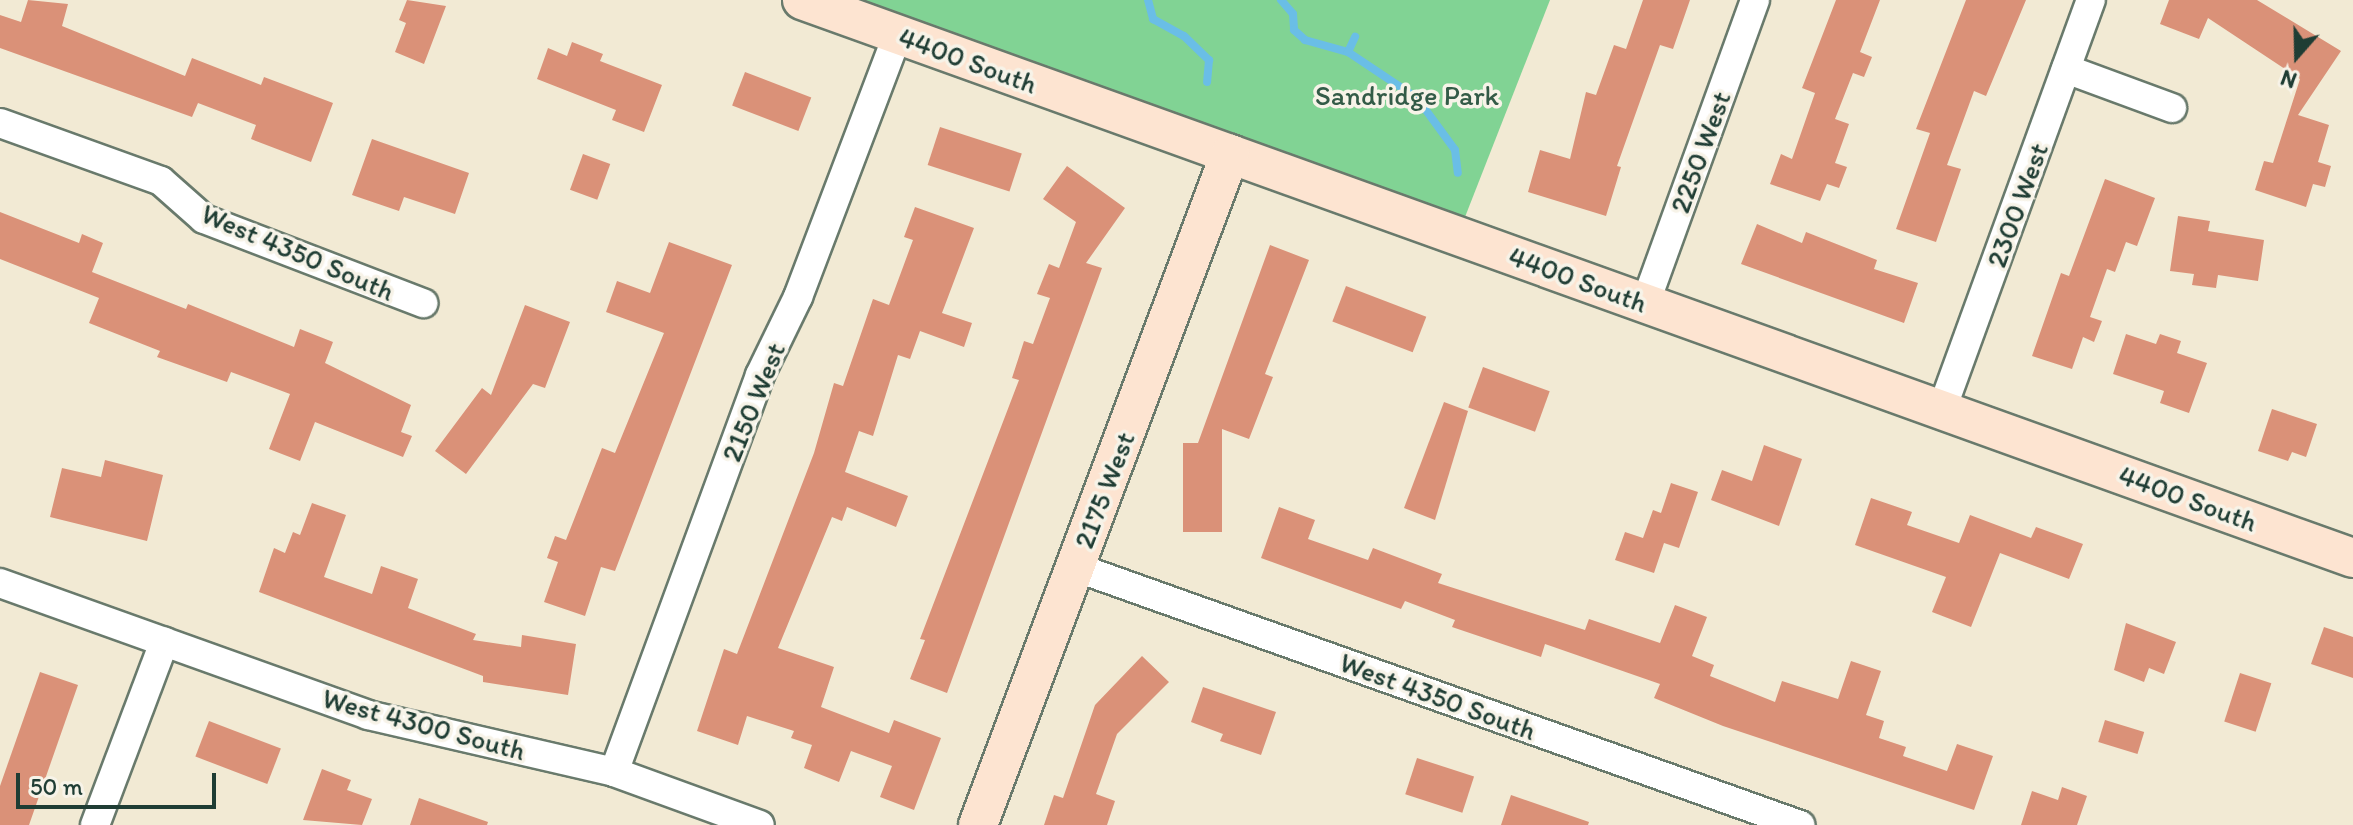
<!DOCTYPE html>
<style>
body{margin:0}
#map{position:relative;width:2353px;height:825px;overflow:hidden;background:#f2ead4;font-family:Itim,sans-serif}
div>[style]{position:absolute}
.green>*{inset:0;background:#81d394}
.stream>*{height:8px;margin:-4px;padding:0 4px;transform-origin:4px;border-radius:4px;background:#6abee6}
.building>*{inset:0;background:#da9178;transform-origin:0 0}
.roads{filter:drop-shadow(2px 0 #697a6c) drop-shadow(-2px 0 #697a6c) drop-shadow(0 2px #697a6c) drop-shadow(0 -2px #697a6c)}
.street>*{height:28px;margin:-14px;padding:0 14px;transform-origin:14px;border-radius:14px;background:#fff}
.secondary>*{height:38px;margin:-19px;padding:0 19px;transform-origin:19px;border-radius:19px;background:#fde4d1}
span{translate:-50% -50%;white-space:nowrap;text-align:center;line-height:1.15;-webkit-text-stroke:7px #f7f3e8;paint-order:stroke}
.street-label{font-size:28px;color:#1f3d34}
.park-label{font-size:28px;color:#335b47}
.north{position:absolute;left:2257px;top:16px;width:80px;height:80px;-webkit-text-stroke:6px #f7f3e8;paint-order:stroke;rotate:200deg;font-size:22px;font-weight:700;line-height:32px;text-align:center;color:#1f3d34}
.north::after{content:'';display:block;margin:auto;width:28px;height:36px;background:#1f3d34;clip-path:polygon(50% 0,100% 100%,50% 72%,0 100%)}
.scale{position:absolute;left:16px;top:773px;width:200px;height:36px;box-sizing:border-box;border:4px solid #1f3d34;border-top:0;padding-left:10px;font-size:24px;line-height:28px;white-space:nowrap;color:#1f3d34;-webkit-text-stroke:6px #f7f3e8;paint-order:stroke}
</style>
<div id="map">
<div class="green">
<i style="clip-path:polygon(858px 0,1550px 0,1465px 217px)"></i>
</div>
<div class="stream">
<i style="left:1148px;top:0;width:20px;rotate:75deg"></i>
<i style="left:1153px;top:19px;width:35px;rotate:29deg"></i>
<i style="left:1184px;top:36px;width:35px;rotate:44deg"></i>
<i style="left:1209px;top:60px;width:22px;rotate:95deg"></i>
<i style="left:1281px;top:0;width:18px;rotate:49deg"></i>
<i style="left:1293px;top:14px;width:16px;rotate:86deg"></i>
<i style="left:1294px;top:30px;width:15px;rotate:42deg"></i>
<i style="left:1305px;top:40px;width:45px;rotate:15.6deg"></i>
<i style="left:1348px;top:52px;width:17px;rotate:-65deg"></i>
<i style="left:1348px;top:52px;width:83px;rotate:33.7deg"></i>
<i style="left:1417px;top:98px;width:64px;rotate:53.8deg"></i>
<i style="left:1455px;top:150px;width:23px;rotate:83deg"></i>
</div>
<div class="building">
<i style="clip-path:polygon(28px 0,68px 4px,62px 26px,185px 76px,192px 58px,261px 85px,264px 77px,333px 103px,311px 162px,251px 139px,256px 125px,198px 103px,192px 117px,0 48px,0 15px,21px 22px)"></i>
<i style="clip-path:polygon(407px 0,446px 6px,424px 64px,395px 52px,406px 23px,399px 20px)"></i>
<i style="clip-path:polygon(1643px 0,1690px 0,1673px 49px,1660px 45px,1617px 166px,1621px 167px,1606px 216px,1528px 192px,1540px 150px,1570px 159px,1586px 92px,1596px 95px,1614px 45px,1626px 49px)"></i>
<i style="clip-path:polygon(1836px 0,1880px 0,1860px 52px,1872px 57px,1864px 77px,1853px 73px,1835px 119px,1849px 124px,1835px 163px,1847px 167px,1839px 188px,1827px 184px,1820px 201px,1770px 184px,1781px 154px,1792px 159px,1815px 93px,1802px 88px)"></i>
<i style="clip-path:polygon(1966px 0,2026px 0,1986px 96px,1974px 91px,1947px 165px,1961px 169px,1936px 242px,1896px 229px,1930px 133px,1916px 129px)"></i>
<i style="clip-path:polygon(2169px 0,2257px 0,2341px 51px,2298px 115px,2329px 125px,2318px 162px,2331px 166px,2325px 187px,2313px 184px,2306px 207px,2255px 190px,2264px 161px,2273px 163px,2300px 79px,2208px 18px,2199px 39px,2160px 24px)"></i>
<i style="clip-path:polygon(572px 42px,603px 54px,600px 61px,662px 85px,644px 132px,612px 120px,616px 110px,537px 79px,548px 48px,567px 56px)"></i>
<i style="left:745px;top:72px;width:71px;height:36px;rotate:21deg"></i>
<i style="left:940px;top:127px;width:86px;height:40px;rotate:18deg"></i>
<i style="clip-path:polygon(372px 139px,469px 173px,455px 214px,404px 197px,399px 211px,352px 195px)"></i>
<i style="left:583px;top:154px;width:29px;height:38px;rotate:20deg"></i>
<i style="clip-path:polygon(1067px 166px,1125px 208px,1086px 263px,1102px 268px,947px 693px,910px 679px,925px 640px,920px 639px,1019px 380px,1012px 378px,1024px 341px,1033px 344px,1050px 298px,1037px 294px,1049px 264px,1059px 268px,1076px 222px,1043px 199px)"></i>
<i style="clip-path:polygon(2105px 179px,2155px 198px,2137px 246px,2126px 242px,2115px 272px,2107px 269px,2090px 317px,2102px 321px,2094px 342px,2083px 337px,2072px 369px,2032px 356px,2061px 273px,2069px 276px)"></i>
<i style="clip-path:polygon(915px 207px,974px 228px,942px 313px,972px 323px,964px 347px,920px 331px,910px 359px,898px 355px,873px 436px,859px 431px,845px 472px,908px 496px,896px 527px,847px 507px,842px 521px,832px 517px,778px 648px,834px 667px,821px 707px,889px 733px,894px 720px,941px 738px,914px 810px,880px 797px,892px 766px,851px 751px,839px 782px,804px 768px,812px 745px,791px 738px,794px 731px,747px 716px,738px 745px,697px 731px,724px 649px,737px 654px,814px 453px,834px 383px,843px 386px,873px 299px,889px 305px,913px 240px,904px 237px)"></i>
<i style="clip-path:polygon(0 212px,79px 243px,82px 234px,103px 243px,92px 272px,186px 309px,188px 304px,294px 347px,300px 329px,333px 342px,325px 363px,411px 405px,401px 432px,412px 436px,403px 457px,315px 422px,300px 461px,269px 449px,290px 394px,231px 372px,227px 382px,157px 357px,160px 351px,89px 323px,99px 298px,0 259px)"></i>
<i style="clip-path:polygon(2178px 216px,2210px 221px,2208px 231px,2264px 240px,2258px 281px,2218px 275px,2216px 288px,2192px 285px,2194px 274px,2170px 271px)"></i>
<i style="clip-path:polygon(1757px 224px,1802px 243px,1806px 232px,1877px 260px,1874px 269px,1918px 283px,1904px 323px,1741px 264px)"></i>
<i style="clip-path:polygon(669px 242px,732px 265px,615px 571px,601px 567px,585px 616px,544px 602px,558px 562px,547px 558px,555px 536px,566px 540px,602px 448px,615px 453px,664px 333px,606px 312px,617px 281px,650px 293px)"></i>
<i style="clip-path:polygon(1270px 245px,1309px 260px,1265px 374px,1273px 377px,1249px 439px,1222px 429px,1222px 532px,1183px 532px,1183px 443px,1198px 443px)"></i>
<i style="left:1346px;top:286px;width:86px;height:38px;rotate:21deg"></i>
<i style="clip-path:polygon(525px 305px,570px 322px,545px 388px,533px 384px,466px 474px,435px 451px,482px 388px,491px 395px)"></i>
<i style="clip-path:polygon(2126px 334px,2156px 344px,2160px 334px,2181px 341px,2177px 353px,2207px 363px,2189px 413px,2160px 403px,2164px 391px,2113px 374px)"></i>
<i style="left:1483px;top:367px;width:71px;height:43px;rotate:20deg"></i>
<i style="clip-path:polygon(1444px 402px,1468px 411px,1435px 520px,1404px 508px)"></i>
<i style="clip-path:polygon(2272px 409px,2317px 424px,2306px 457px,2292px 452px,2288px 461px,2258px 451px)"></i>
<i style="clip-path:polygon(1764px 445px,1802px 459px,1779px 526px,1711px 500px,1722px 470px,1752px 481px)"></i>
<i style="clip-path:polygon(105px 460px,163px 475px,147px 541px,50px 517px,62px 468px,101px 477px)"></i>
<i style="clip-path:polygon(1671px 483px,1698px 492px,1679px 548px,1664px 543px,1654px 573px,1615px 560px,1625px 532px,1643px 538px,1653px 510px,1661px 513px)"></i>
<i style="clip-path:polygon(1871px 498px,1912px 512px,1907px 525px,1959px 543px,1970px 515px,2031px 538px,2036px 527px,2083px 544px,2069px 579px,2000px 553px,1971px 627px,1932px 612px,1946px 577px,1855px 545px)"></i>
<i style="clip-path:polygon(312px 503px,346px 515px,324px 577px,372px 594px,381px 566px,418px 579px,408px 608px,476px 634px,473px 640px,521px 647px,522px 635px,576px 644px,568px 695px,483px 682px,483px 676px,259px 592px,274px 548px,285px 553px,293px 532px,300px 535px)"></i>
<i style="clip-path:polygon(1279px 507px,1315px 520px,1308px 539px,1368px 560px,1373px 548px,1442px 574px,1438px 583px,1585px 630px,1589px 619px,1660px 643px,1675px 605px,1707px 617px,1692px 656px,1714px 665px,1710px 676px,1775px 702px,1782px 681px,1838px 699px,1851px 661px,1881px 671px,1866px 715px,1884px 721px,1879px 738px,1906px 747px,1903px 756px,1947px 771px,1957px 744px,1993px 756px,1974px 810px,1723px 726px,1654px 698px,1660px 684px,1545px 644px,1541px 657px,1452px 627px,1455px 620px,1405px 601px,1401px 609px,1261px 558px)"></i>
<i style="clip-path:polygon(2126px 623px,2176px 642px,2164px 674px,2149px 668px,2144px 682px,2114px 670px)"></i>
<i style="clip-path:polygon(2324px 627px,2353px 637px,2353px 678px,2311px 664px)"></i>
<i style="clip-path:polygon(1142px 656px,1169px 682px,1117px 734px,1096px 794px,1115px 801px,1107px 825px,1044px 825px,1054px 795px,1063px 798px,1095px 705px)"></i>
<i style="clip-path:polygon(40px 672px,78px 685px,29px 825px,0 825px,0 786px)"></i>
<i style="left:2240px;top:673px;width:33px;height:51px;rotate:18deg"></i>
<i style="clip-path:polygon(1203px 687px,1276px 712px,1261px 755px,1220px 741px,1223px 734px,1191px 722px)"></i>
<i style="left:2105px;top:720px;width:41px;height:23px;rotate:17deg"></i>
<i style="left:209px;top:721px;width:77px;height:38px;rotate:21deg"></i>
<i style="left:1417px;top:758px;width:60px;height:38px;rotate:18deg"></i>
<i style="clip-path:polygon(322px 769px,351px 780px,347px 790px,372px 799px,362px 825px,303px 820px)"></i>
<i style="clip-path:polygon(2062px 787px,2087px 796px,2077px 825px,2021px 825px,2032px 791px,2058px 800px)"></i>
<i style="clip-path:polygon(1511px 795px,1589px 822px,1588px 825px,1501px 825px)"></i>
<i style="clip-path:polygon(419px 798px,488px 822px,487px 825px,410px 825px)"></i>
</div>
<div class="roads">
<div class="street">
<i style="left:2066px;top:69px;width:113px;rotate:20.2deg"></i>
<i style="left:0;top:123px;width:171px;rotate:19.8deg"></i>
<i style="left:161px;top:181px;width:57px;rotate:41.5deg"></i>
<i style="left:204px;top:219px;width:235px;rotate:21deg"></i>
<i style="left:1645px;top:304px;width:323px;rotate:-70.1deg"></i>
<i style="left:1942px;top:409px;width:435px;rotate:-70deg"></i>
<i style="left:1075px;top:567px;width:770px;rotate:19.59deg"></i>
<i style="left:0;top:583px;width:391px;rotate:19.7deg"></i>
<i style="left:368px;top:715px;width:253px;rotate:13deg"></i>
<i style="left:614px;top:772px;width:155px;rotate:20deg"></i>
<i style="left:614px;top:772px;width:423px;rotate:-69.8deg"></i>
<i style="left:760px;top:375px;width:87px;rotate:-64deg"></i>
<i style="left:798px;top:297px;width:281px;rotate:-69.2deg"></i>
<i style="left:95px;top:825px;width:196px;rotate:-69.3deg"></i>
</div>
<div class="secondary">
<i style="left:802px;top:0;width:1648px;rotate:19.79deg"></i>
<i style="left:978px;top:825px;width:717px;rotate:-69.42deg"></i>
</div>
</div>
<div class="street-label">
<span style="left:968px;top:60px;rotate:20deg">4400 South</span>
<span style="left:1700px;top:152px;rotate:-70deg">2250 West</span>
<span style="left:2017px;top:205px;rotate:-70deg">2300 West</span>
<span style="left:298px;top:252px;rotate:23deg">West 4350 South</span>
<span style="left:1578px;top:279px;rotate:20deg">4400 South</span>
<span style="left:753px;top:402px;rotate:-68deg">2150 West</span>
<span style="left:1104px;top:490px;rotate:-69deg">2175 West</span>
<span style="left:2188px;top:498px;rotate:20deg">4400 South</span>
<span style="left:1438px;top:696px;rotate:20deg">West 4350 South</span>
<span style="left:424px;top:724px;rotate:15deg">West 4300 South</span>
</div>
<div class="park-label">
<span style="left:1407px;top:95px">Sandridge Park</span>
</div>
<div class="north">N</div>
<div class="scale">50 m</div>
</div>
